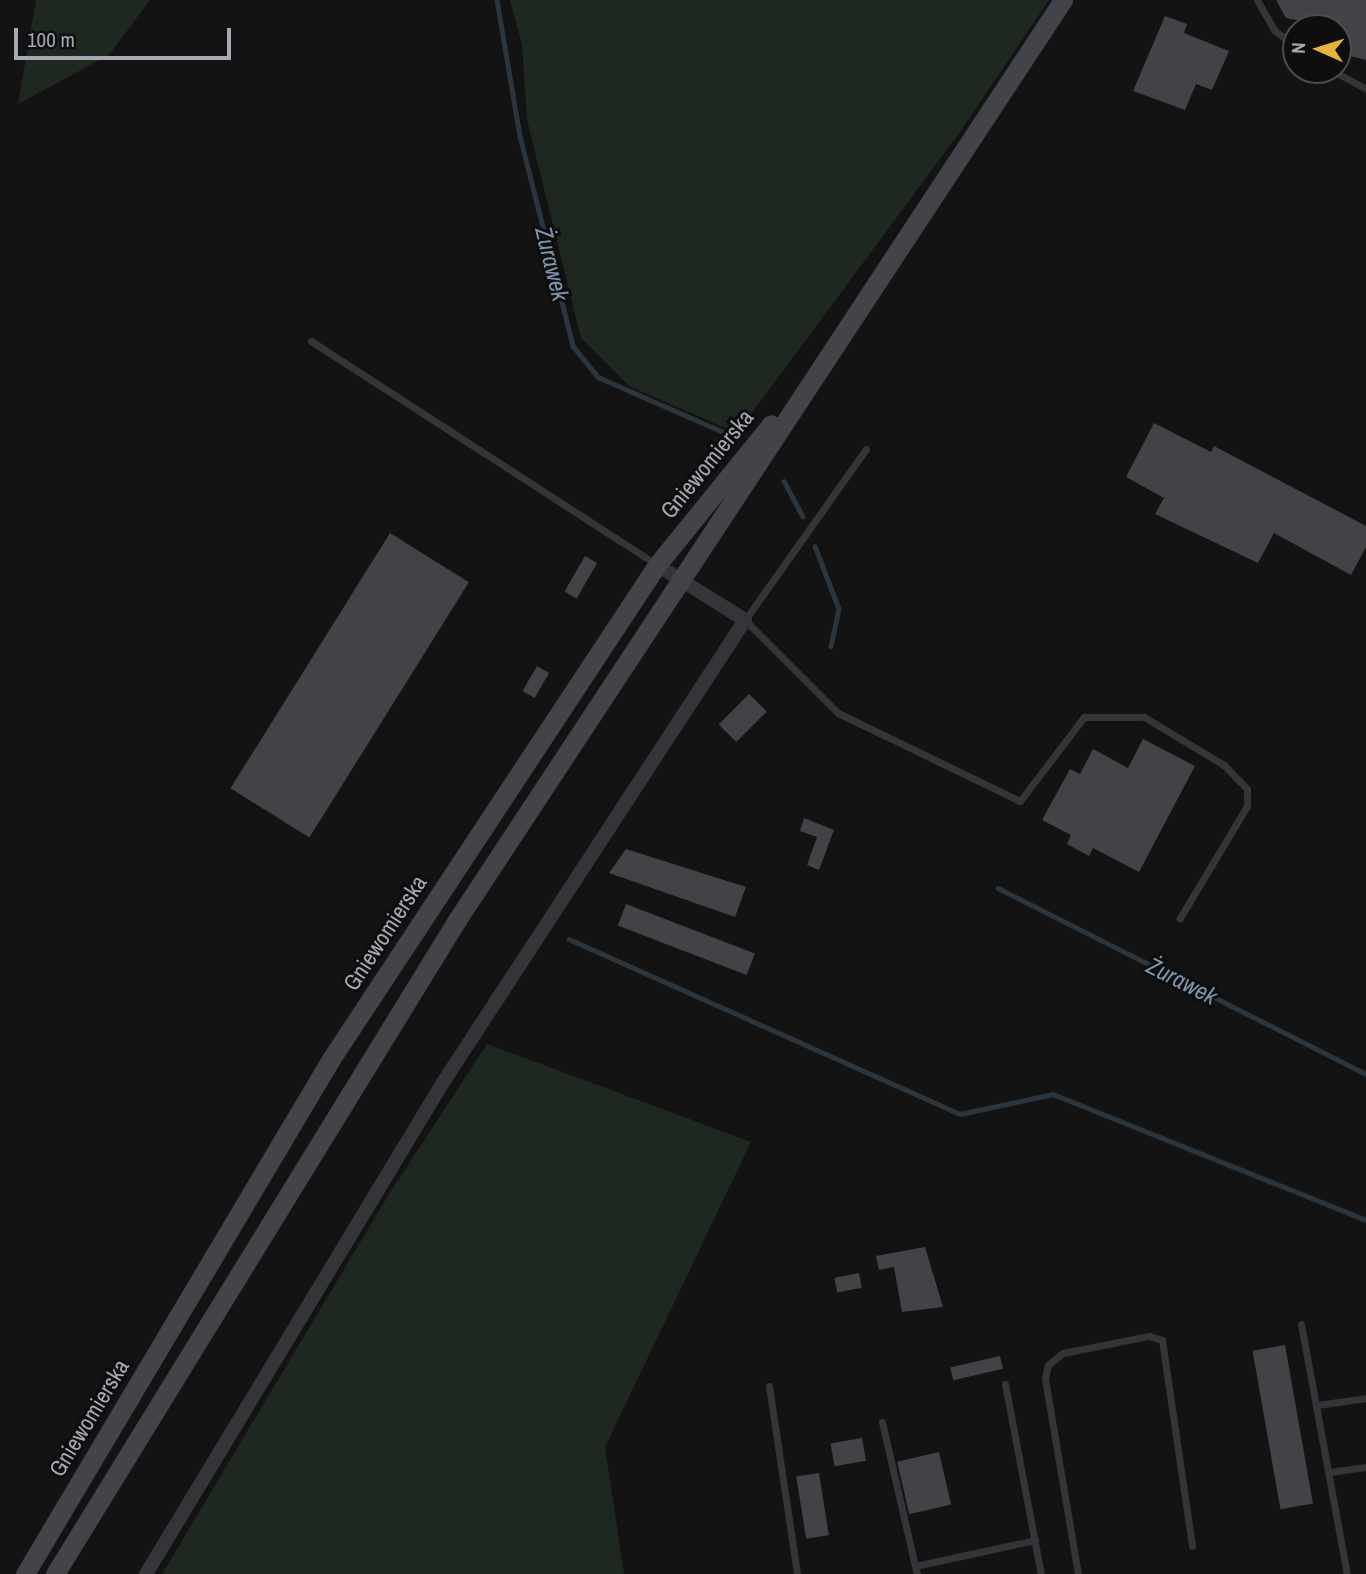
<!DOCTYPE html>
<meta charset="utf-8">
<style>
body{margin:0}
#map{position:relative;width:1366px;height:1574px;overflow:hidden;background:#131314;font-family:"Archivo Narrow",sans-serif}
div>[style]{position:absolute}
.green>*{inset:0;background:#1f2721}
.stream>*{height:4.5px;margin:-2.25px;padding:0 2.25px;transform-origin:2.25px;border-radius:2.25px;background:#2d353c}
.building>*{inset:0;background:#424347;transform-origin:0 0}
.lane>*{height:7px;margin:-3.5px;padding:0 3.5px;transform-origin:3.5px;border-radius:3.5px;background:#343539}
.street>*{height:14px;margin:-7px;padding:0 7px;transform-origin:7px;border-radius:7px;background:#343539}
.secondary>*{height:19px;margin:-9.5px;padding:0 9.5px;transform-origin:9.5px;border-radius:9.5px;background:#424449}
span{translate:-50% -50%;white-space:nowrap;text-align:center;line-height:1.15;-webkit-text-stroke:6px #0e0e0f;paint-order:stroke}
.street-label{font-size:23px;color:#a5a9b4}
.water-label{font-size:24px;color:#7f95ad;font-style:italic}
.north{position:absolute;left:1282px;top:14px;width:70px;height:70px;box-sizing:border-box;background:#0e0e0f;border:2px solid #4a4c51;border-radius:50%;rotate:273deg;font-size:19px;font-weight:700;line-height:28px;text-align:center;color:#a5a9b4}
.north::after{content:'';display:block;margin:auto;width:24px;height:32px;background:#e4b33b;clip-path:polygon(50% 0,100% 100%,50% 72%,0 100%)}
.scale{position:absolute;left:14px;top:28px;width:217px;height:32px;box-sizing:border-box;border:4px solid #a5a9b4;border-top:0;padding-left:9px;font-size:21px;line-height:24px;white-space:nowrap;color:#a5a9b4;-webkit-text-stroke:5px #0e0e0f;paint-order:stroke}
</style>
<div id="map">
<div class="green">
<i style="clip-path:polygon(36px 0,150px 0,109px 55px,18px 104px)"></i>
<i style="clip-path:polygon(510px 0,1049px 0,960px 132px,737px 433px,629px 386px,581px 338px,527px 120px,522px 44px)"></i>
<i style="clip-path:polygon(487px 1044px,751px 1142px,605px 1447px,624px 1574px,162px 1574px,389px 1194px)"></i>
</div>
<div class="stream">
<i style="left:497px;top:0;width:138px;rotate:80.4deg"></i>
<i style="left:520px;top:136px;width:217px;rotate:75.8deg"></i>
<i style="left:573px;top:346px;width:40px;rotate:51deg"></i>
<i style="left:598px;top:377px;width:144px;rotate:23.7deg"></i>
<i style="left:784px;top:481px;width:40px;rotate:62deg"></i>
<i style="left:815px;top:546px;width:67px;rotate:69.1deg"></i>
<i style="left:839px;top:609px;width:38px;rotate:102deg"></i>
<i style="left:998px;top:888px;width:412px;rotate:26.8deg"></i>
<i style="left:569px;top:939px;width:428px;rotate:24.1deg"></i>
<i style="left:960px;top:1114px;width:95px;rotate:-12.1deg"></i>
<i style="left:1053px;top:1094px;width:337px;rotate:21.9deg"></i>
</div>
<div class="building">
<i style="clip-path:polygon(1276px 0,1366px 0,1366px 60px,1338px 53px,1338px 28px,1286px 18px)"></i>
<i style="clip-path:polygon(1165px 16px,1187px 24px,1184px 33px,1229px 51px,1212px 90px,1196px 84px,1185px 110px,1133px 91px)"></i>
<i style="clip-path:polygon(1154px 423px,1211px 452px,1214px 446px,1366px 526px,1366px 547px,1351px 575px,1274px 533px,1258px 563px,1155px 514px,1164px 498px,1126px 477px)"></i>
<i style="left:390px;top:533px;width:93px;height:301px;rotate:32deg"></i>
<i style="left:585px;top:556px;width:14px;height:41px;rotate:30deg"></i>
<i style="left:537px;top:666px;width:14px;height:29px;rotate:30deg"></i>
<i style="left:749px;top:694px;width:25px;height:43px;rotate:45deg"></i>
<i style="clip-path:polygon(1143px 739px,1195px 766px,1139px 872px,1093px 848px,1089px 856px,1067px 844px,1071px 835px,1042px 820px,1070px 769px,1080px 774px,1093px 749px,1128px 768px)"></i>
<i style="clip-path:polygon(804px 818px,834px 830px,819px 870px,807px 865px,817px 837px,800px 831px)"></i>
<i style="clip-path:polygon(626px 849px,746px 887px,735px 917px,609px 873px)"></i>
<i style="left:626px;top:904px;width:138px;height:23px;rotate:21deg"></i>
<i style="clip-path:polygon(925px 1247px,943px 1307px,902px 1312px,894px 1267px,879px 1270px,876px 1256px)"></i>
<i style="left:859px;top:1273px;width:15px;height:25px;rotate:79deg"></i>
<i style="left:1285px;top:1345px;width:161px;height:33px;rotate:80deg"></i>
<i style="left:1000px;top:1356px;width:13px;height:51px;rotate:77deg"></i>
<i style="left:862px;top:1438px;width:23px;height:32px;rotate:80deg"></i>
<i style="left:939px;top:1452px;width:54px;height:43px;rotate:77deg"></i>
<i style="left:819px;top:1473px;width:63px;height:23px;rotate:81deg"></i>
</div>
<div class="lane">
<i style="left:1257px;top:0;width:34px;rotate:60deg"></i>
<i style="left:1274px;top:30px;width:28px;rotate:38deg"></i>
<i style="left:1331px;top:70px;width:40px;rotate:28deg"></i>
<i style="left:311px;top:341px;width:409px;rotate:32.9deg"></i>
<i style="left:866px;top:449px;width:209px;rotate:125.3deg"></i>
<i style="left:745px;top:620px;width:132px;rotate:45deg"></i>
<i style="left:838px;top:713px;width:202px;rotate:25.8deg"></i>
<i style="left:1020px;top:801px;width:106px;rotate:-52.7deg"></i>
<i style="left:1084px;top:717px;width:60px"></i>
<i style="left:1144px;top:717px;width:93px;rotate:31deg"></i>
<i style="left:1224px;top:765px;width:33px;rotate:46deg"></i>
<i style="left:1247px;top:789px;width:17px;rotate:90deg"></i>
<i style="left:1247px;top:806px;width:131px;rotate:120.9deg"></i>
<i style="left:1301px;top:1324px;width:254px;rotate:79.6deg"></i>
<i style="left:1005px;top:1384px;width:193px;rotate:79.3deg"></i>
<i style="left:769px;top:1386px;width:190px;rotate:81.5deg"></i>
<i style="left:1317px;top:1405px;width:49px;rotate:-8.1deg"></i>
<i style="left:882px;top:1422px;width:148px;rotate:77.1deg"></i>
<i style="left:1330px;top:1472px;width:36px;rotate:-8deg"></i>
<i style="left:917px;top:1574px;width:8px;rotate:-104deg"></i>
<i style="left:915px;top:1566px;width:123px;rotate:-12.2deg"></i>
<i style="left:1078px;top:1574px;width:199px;rotate:-99.6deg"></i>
<i style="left:1045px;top:1378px;width:13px;rotate:-77deg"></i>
<i style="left:1048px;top:1365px;width:19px;rotate:-39deg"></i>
<i style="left:1063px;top:1353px;width:88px;rotate:-11.2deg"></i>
<i style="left:1149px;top:1336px;width:14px;rotate:17deg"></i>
<i style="left:1162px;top:1340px;width:208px;rotate:81.7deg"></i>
</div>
<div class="street">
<i style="left:146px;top:1574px;width:572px;rotate:-58.86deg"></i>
<i style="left:442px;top:1084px;width:554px;rotate:-56.85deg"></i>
<i style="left:745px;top:620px;width:104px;rotate:-148deg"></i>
</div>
<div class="secondary">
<i style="left:25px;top:1574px;width:599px;rotate:-59.28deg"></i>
<i style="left:331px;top:1059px;width:592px;rotate:-56.58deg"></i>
<i style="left:657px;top:565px;width:181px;rotate:-51deg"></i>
<i style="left:55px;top:1574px;width:768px;rotate:-58.42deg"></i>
<i style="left:457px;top:920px;width:1102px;rotate:-56.63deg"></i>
</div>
<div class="street-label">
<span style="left:707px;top:464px;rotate:-51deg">Gniewomierska</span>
<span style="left:385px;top:933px;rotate:-57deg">Gniewomierska</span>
<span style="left:89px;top:1418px;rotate:-59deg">Gniewomierska</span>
</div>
<div class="water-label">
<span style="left:552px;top:264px;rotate:76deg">Żurawek</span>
<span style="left:1182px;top:981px;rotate:27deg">Żurawek</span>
</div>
<div class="north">N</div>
<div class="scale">100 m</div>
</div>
